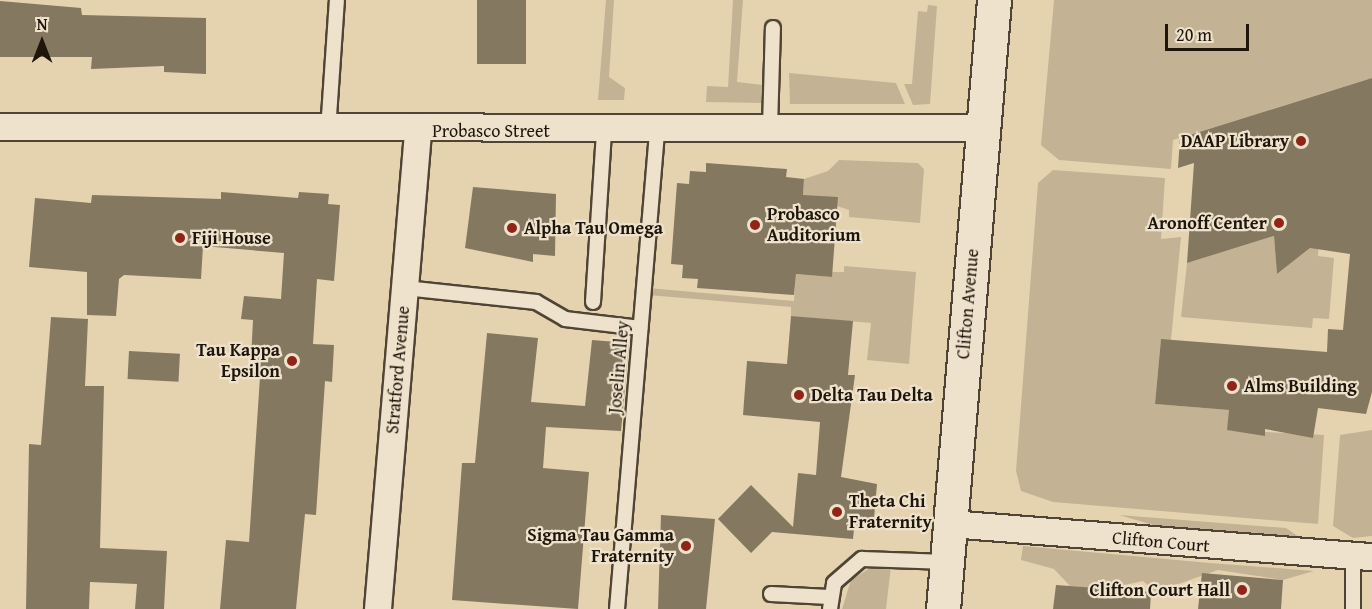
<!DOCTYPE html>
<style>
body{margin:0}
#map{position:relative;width:1372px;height:609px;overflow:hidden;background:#e5d3b0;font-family:"Gentium Book Plus",serif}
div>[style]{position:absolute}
.green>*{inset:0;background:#c3b394}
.building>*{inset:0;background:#857861;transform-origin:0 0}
.roads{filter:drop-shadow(2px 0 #504434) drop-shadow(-2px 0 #504434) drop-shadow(0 2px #504434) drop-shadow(0 -2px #504434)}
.lane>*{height:14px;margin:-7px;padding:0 7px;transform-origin:7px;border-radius:7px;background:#eee2cc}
.street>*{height:26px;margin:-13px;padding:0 13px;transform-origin:13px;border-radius:13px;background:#eee2cc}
.secondary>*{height:33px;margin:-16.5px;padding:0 16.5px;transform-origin:16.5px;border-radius:16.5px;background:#eee2cc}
.dots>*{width:16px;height:16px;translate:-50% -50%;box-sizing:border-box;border:3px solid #eee2cc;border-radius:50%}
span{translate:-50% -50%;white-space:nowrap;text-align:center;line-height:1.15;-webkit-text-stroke:4.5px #eee2cc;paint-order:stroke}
.street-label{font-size:18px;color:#1e150b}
.poi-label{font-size:18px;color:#1e150b;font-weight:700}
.right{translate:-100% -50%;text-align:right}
.left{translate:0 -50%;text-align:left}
.north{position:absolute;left:12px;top:12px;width:60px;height:60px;-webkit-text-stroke:4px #eee2cc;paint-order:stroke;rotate:0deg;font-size:16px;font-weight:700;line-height:24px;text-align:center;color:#1e150b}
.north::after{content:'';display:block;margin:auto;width:21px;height:27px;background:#1e150b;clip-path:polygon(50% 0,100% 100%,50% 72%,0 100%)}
.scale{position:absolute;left:1165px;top:24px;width:84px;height:27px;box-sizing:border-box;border:3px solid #1e150b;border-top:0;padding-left:8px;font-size:18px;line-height:21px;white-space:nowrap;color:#1e150b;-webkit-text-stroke:4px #eee2cc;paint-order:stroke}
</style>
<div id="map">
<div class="green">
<i style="clip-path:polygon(606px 0,614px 0,609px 77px,625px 88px,624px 100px,598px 100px)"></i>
<i style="clip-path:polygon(733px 0,743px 0,737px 82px,763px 85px,763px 103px,706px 102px,707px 86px,728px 87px)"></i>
<i style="clip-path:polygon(1054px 0,1372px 0,1372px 78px,1173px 140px,1171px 169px,1059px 160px,1041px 145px)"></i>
<i style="clip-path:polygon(928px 5px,937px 6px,930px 104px,913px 105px,904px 84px,912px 84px,918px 11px,927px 12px)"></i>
<i style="clip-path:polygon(789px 73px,896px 83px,905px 104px,790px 104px)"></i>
<i style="clip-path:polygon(839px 160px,918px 163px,924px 169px,920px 223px,849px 217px,849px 210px,803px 195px,804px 179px,828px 171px)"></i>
<i style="clip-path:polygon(1053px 170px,1165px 178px,1161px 239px,1181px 237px,1171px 340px,1161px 340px,1155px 404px,1229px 410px,1228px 430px,1324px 435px,1318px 524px,1053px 502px,1021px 491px,1016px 471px,1038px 183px)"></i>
<i style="clip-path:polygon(1274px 236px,1277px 274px,1319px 241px,1318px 256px,1334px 258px,1329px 319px,1313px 318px,1312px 328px,1181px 317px,1187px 263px)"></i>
<i style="clip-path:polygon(844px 266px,916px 272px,909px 364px,867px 360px,871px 323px,791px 316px,791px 307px,648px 295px,648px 288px,794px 301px,796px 274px,832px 277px,832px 272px,844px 272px)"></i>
<i style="clip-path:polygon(1372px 430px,1372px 536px,1353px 538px,1333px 526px,1340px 435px)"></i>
<i style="clip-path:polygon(1119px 515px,1286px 528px,1306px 542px,1181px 533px)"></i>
<i style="clip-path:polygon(1023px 546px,1210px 563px,1314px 571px,1283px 580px,1218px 570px,1156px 592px,1143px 581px,1106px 589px,1070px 586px,1054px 569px,1021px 560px)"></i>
<i style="clip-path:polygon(875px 565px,891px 566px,886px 609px,842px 609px,851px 580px)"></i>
</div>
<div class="building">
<i style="left:477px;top:0;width:49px;height:64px"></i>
<i style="clip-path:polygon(0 1px,81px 8px,82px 15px,206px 18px,206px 74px,164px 72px,164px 66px,91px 69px,92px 57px,0 57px)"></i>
<i style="clip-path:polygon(1372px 78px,1372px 392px,1366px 414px,1318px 408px,1313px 438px,1265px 429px,1265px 436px,1227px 430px,1229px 410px,1155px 404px,1161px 339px,1327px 352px,1328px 329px,1343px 330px,1350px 254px,1310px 248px,1277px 274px,1274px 236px,1187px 263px,1194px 163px,1178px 168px,1180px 138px)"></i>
<i style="clip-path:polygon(706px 163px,787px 169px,786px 177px,804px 179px,803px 195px,838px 197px,832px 277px,796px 274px,794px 295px,697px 288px,698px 279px,682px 278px,683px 265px,671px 264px,677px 183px,689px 184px,690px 171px,706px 172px)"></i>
<i style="clip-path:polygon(473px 187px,556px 194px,555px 256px,533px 254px,533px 262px,465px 248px)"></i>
<i style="clip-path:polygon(221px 192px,298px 198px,299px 192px,329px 194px,328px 204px,340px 205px,334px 281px,317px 279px,313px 344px,334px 345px,332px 382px,325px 381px,316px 515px,305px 514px,296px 609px,220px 609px,226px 540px,249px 542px,260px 377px,250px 377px,253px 320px,241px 319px,244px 296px,281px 299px,284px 253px,203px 246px,201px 279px,124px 275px,119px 279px,116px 316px,87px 315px,87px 272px,29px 267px,35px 198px,91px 203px,92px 195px,221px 199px)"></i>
<i style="clip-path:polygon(791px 316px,853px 321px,848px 375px,855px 375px,841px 477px,877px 484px,873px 530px,854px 529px,853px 539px,772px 532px,751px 553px,718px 519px,751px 485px,793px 527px,798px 473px,816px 475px,820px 422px,743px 415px,747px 361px,787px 364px)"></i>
<i style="clip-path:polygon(51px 317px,88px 319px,85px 386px,104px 386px,100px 548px,167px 551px,164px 609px,135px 609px,137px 584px,90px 582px,89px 609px,26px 609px,29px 444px,41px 445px)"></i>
<i style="clip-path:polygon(487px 333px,538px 338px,531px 402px,585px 406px,592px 340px,629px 343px,621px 431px,546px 427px,543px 468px,589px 472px,578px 609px,452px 600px,462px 463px,475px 463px)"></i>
<i style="left:129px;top:351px;width:51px;height:28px;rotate:3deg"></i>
<i style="clip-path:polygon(661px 515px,715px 519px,706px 609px,658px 609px)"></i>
<i style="clip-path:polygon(1202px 573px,1283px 580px,1281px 609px,1198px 609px)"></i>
<i style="clip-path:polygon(1056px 585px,1151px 592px,1150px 609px,1053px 609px)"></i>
</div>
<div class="roads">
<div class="lane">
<i style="left:770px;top:127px;width:99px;rotate:-88.3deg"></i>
<i style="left:328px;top:131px;width:131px;rotate:-86.1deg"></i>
<i style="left:405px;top:288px;width:132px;rotate:6.1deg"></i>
<i style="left:536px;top:302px;width:34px;rotate:30deg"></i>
<i style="left:565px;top:319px;width:76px;rotate:6.8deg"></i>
<i style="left:593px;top:302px;width:172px;rotate:-86.3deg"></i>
<i style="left:771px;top:594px;width:58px;rotate:3deg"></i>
<i style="left:617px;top:609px;width:483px;rotate:-85.2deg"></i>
<i style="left:830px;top:609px;width:26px;rotate:-81deg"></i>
<i style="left:834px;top:583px;width:37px;rotate:-41deg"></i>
<i style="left:862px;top:559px;width:85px;rotate:2deg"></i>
<i style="left:1353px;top:609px;width:50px;rotate:-90deg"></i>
</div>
<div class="street">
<i style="left:0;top:127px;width:983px;rotate:0.06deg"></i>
<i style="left:950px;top:524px;width:423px;rotate:4.5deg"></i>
<i style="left:378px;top:609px;width:479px;rotate:-85.2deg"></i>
</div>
<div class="secondary">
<i style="left:943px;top:609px;width:611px;rotate:-85.21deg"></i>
</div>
</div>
<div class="dots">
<i style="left:1301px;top:141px;background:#8f2418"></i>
<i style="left:1279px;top:223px;background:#8f2418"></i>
<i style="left:755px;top:225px;background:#8f2418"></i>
<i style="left:512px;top:228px;background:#8f2418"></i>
<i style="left:180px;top:238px;background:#8f2418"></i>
<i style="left:292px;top:361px;background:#8f2418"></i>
<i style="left:1232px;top:386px;background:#8f2418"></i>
<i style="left:799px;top:395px;background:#8f2418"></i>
<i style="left:837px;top:512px;background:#8f2418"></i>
<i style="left:686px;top:546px;background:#8f2418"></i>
<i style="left:1242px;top:590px;background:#8f2418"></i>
</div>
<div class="street-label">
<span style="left:491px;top:131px">Probasco Street</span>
<span style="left:968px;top:304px;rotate:-85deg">Clifton Avenue</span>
<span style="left:619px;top:367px;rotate:-85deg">Joselin Alley</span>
<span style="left:398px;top:370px;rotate:-85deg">Stratford Avenue</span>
<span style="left:1161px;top:542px;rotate:5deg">Clifton Court</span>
</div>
<div class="poi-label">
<span class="right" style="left:1289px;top:141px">DAAP Library</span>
<span class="left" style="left:767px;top:225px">Probasco<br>Auditorium</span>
<span class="right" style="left:1267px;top:223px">Aronoff Center</span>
<span class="left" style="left:524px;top:228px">Alpha Tau Omega</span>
<span class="left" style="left:192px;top:238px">Fiji House</span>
<span class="right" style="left:280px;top:361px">Tau Kappa<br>Epsilon</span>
<span class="left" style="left:1244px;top:386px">Alms Building</span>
<span class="left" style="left:811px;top:395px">Delta Tau Delta</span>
<span class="left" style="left:849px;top:512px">Theta Chi<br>Fraternity</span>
<span class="right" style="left:674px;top:546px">Sigma Tau Gamma<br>Fraternity</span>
<span class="right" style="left:1230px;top:590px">Clifton Court Hall</span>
</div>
<div class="north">N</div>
<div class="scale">20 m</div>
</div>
